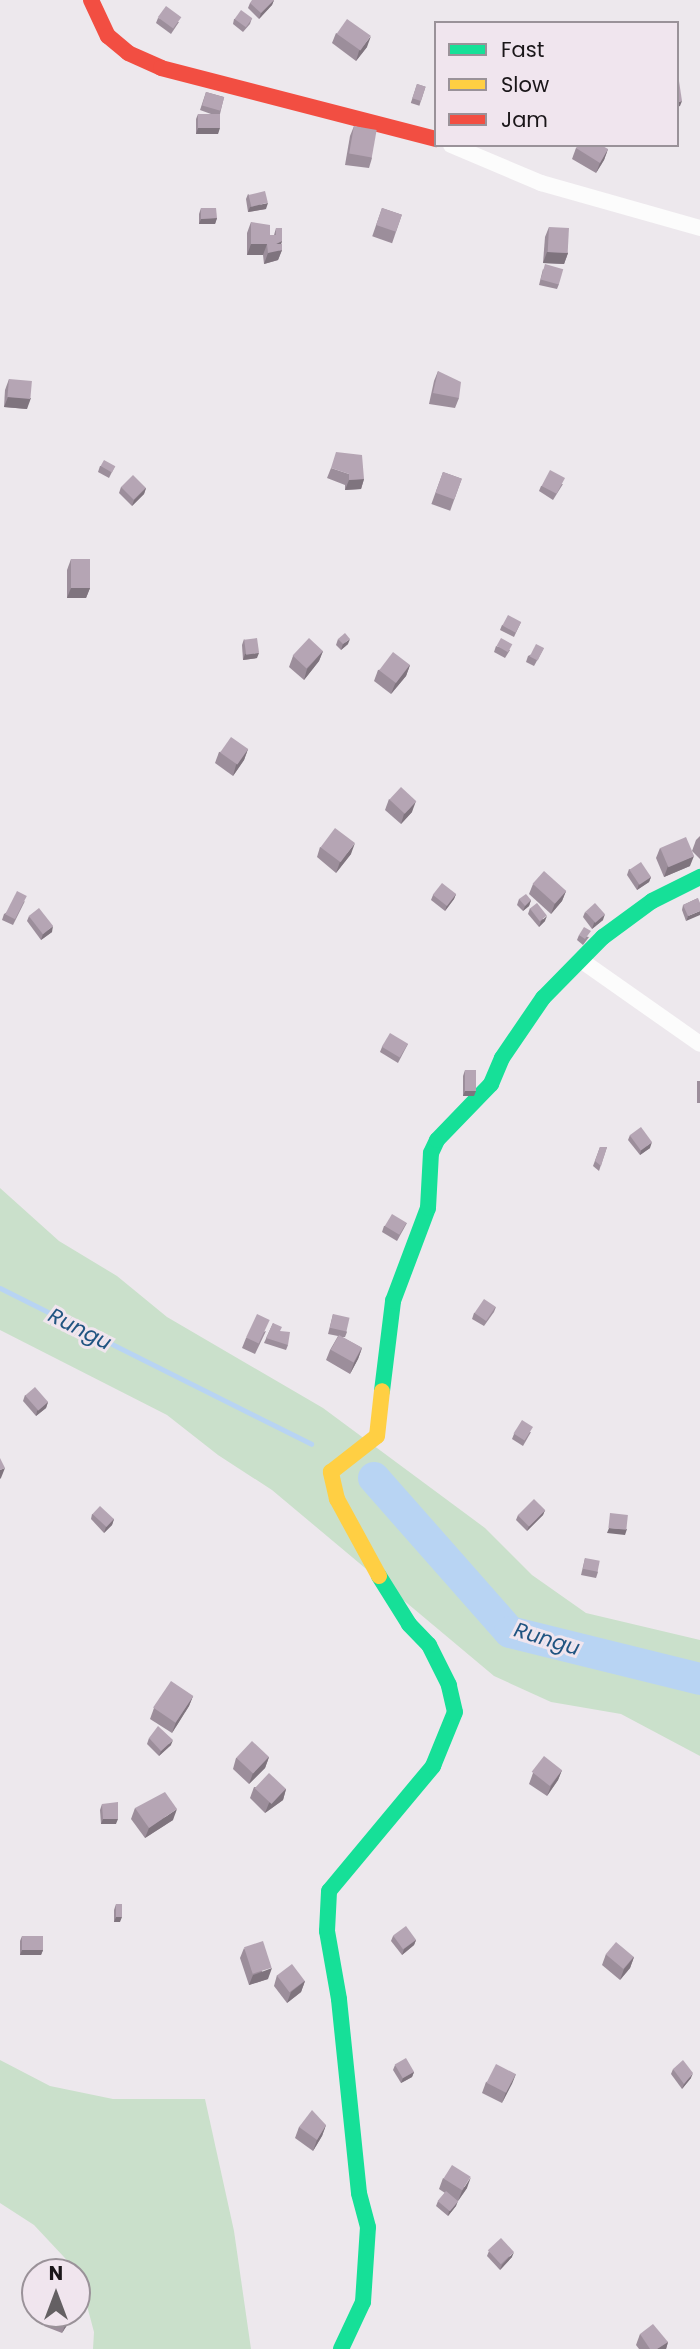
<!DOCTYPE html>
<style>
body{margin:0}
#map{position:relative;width:700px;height:2349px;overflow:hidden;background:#ede8ed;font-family:Poppins,sans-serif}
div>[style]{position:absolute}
.green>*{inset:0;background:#cae0cb}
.stream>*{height:5px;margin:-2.5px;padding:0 2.5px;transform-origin:2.5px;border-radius:2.5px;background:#b8d4f3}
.river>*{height:32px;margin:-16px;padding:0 16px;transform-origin:16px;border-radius:16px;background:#b8d4f3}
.street>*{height:16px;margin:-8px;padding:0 8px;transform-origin:8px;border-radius:8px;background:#fcfcfc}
.fast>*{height:16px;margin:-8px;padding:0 8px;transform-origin:8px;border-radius:8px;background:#16e098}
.slow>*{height:16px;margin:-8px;padding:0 8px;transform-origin:8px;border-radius:8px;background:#ffcf43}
.jam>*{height:16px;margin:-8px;padding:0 8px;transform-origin:8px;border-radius:8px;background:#f24e42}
.wall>*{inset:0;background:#9c8e9b;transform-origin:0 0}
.shaded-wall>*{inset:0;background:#7f747e}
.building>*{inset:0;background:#b5a5b4;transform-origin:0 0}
span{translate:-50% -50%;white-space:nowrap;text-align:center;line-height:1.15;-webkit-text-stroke:6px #f0e5ee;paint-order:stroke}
.water-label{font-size:21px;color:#205481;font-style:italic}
.legend{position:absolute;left:434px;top:21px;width:245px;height:126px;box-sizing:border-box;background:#f0e5ee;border:2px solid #9a9299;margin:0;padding:9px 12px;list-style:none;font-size:21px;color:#1a1619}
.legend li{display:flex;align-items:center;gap:14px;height:35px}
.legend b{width:35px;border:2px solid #9a9299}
.north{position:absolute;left:21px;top:2258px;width:70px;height:70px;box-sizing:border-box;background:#f0e5ee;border:2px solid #9a9299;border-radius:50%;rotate:0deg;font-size:19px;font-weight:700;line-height:28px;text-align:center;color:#1a1619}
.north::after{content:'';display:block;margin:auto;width:24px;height:32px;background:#646063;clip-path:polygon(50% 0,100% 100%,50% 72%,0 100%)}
</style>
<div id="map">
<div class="green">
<i style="clip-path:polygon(0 1188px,59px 1241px,117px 1276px,167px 1317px,323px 1408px,485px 1528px,532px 1575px,586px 1613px,700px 1640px,700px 1756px,621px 1714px,551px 1702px,494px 1676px,272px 1490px,218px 1455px,167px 1415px,0 1330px)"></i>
<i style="clip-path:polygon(0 2060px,50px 2086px,113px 2099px,205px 2099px,234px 2231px,251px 2349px,93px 2349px,94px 2332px,78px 2272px,34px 2225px,0 2203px)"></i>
</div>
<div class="stream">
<i style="left:0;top:1288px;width:348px;rotate:26.6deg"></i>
</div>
<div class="river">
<i style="left:374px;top:1478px;width:205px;rotate:48.6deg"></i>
<i style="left:510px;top:1632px;width:196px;rotate:13.9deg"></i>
</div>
<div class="street">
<i style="left:451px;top:145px;width:98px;rotate:22.9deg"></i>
<i style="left:541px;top:183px;width:165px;rotate:15.8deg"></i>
<i style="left:582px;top:961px;width:144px;rotate:35.1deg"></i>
</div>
<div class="fast">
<i style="left:382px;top:1391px;width:91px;rotate:-83deg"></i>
<i style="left:393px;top:1301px;width:99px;rotate:-69.4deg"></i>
<i style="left:428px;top:1208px;width:55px;rotate:-86.9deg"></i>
<i style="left:431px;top:1153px;width:14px;rotate:-65deg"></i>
<i style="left:437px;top:1140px;width:78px;rotate:-46deg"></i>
<i style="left:491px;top:1084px;width:28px;rotate:-67deg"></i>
<i style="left:502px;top:1058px;width:73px;rotate:-55.7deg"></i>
<i style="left:543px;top:998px;width:86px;rotate:-45.5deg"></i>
<i style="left:603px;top:937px;width:61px;rotate:-36.3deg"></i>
<i style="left:652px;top:901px;width:54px;rotate:-26.6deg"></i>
<i style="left:341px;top:2349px;width:52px;rotate:-64.9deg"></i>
<i style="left:363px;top:2302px;width:75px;rotate:-86.2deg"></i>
<i style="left:368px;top:2227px;width:35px;rotate:-105deg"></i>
<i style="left:359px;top:2193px;width:195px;rotate:-95.9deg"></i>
<i style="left:339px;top:1999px;width:69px;rotate:-100deg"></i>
<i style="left:327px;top:1931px;width:40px;rotate:-87.1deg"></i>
<i style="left:329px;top:1891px;width:163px;rotate:-50.2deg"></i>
<i style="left:433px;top:1766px;width:58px;rotate:-67.8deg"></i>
<i style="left:455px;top:1712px;width:28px;rotate:-103deg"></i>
<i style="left:449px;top:1685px;width:45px;rotate:-116.6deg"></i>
<i style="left:429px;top:1645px;width:29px;rotate:-134deg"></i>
<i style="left:409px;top:1624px;width:57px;rotate:-122deg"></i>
</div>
<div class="slow">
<i style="left:379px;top:1576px;width:88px;rotate:-118.6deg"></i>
<i style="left:337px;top:1499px;width:28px;rotate:-103deg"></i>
<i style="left:331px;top:1472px;width:58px;rotate:-38deg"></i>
<i style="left:377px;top:1436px;width:45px;rotate:-83.7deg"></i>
</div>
<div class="jam">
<i style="left:91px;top:0;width:40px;rotate:65deg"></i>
<i style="left:108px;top:36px;width:26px;rotate:40deg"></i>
<i style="left:128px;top:53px;width:36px;rotate:24deg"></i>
<i style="left:161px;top:68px;width:284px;rotate:14.5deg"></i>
</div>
<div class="wall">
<i style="clip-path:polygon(274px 0,272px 5px,259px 19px,248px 8px,250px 3px)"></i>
<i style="clip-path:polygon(158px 18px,179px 22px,171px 34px,156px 23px)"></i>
<i style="clip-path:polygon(252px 18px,250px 24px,243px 32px,233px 24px,234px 19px)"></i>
<i style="clip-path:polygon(336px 33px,367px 47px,356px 61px,332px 43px)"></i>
<i style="left:417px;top:84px;width:9px;height:20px;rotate:18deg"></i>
<i style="clip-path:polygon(206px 92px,224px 97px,220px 114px,218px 134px,196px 134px,196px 119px,198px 114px,211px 114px,200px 110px)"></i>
<i style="clip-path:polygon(354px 126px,372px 158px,369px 168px,345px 165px,350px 136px)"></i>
<i style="clip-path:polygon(576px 148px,608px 149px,604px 160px,596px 173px,572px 159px)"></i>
<i style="clip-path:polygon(248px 194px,266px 209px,248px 212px,246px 199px)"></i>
<i style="clip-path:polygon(201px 208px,217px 218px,215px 224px,199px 224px,199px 214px)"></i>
<i style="left:382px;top:208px;width:21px;height:30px;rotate:19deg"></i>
<i style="clip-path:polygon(251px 222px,270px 235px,274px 235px,276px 228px,282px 241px,281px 244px,282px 250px,278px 260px,264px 264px,263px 255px,247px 255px,247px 233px)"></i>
<i style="clip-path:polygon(549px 227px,568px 253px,564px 264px,543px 263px,545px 237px)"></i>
<i style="clip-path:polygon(543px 269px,559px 284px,557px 289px,539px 285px)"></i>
<i style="clip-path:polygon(438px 371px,459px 398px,455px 408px,429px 404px,434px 381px)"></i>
<i style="clip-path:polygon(9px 379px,27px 409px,4px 407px,5px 390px)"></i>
<i style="clip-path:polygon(100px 466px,115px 466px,109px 478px,98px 472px)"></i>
<i style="clip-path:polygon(331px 468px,364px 479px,361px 489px,345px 490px,345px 485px,327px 478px)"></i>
<i style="left:443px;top:472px;width:20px;height:34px;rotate:20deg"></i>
<i style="clip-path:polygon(563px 484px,553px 500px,539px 491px,541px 486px)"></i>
<i style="clip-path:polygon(121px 487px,146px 488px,144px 494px,132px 506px,119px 493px)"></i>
<i style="clip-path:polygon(71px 559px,90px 588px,86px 598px,67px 598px,67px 570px)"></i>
<i style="clip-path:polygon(521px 622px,514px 637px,500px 630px,502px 625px)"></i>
<i style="clip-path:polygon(244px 639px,257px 658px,243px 660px,242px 645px)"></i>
<i style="clip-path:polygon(338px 639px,348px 644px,341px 650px,336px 645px)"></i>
<i style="clip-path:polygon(496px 646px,510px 650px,505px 658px,494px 652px)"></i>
<i style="clip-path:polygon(544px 648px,534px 666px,526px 662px,528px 656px)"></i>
<i style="clip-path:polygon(323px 651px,319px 661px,304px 680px,289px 667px,293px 656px)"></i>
<i style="clip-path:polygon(410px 665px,406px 676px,391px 694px,374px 681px,378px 670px)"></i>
<i style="clip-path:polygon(248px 749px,244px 760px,233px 776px,215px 763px,219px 752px)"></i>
<i style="clip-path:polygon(389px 799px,412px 812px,401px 824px,385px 810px)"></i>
<i style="clip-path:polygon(700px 836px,700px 859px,692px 851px,696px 840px)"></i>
<i style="clip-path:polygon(320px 847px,351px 854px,336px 873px,317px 857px)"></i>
<i style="clip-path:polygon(660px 848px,690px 866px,664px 877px,656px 858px)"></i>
<i style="clip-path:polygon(629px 869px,651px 877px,649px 882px,637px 890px,627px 875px)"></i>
<i style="clip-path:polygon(533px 884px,566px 891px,562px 901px,551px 914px,529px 894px)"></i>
<i style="clip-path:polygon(456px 894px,454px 899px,445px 911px,431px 900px,433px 895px)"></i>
<i style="clip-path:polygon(698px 898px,686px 921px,682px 910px,683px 905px)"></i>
<i style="clip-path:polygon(519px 899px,531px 900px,529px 906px,523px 911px,517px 905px)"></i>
<i style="clip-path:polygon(25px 901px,13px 925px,2px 920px,4px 914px)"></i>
<i style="clip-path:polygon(530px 908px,545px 921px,539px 927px,528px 914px)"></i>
<i style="clip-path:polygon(585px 912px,603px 920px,592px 929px,583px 917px)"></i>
<i style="clip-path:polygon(29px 916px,52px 932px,41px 940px,27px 921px)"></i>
<i style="clip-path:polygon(579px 935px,589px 937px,583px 945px,577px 940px)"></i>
<i style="clip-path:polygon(408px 1044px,398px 1063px,380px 1052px,382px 1047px)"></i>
<i style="clip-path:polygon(465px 1070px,474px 1096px,463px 1096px,463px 1076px)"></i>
<i style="left:700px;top:1081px;width:22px;height:3px;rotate:90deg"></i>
<i style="clip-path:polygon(630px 1135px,650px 1148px,640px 1155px,628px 1140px)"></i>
<i style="clip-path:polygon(600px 1147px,607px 1147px,599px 1171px,593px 1166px)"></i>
<i style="clip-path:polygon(407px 1223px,397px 1241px,382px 1232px,384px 1226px)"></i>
<i style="clip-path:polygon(496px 1307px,494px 1312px,484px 1326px,472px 1319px,474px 1313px)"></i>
<i style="clip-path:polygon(333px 1314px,347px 1332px,345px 1337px,342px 1337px,362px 1348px,358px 1359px,350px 1374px,326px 1360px,330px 1350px,338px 1336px,328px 1334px)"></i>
<i style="clip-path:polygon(273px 1323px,288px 1345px,286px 1350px,264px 1343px)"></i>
<i style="clip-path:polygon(266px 1331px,255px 1354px,242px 1348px,246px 1338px)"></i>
<i style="clip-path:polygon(25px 1395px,48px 1402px,46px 1408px,36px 1416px,23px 1401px)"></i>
<i style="clip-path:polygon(531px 1432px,523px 1446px,512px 1439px,514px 1434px)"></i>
<i style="clip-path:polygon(545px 1510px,543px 1515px,527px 1531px,516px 1520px,518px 1515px)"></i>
<i style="clip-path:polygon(92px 1514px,114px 1519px,112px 1525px,104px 1533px,91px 1519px)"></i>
<i style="clip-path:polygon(585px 1558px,598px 1572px,596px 1578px,581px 1575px)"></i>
<i style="clip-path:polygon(193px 1696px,189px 1706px,172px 1733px,150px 1719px,154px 1708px)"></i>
<i style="clip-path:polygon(149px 1738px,171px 1745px,159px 1756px,147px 1744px)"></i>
<i style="clip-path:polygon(269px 1757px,265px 1768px,249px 1784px,233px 1769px,236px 1758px)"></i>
<i style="clip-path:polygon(562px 1770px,558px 1780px,547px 1796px,529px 1784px,533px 1773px)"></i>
<i style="clip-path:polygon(254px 1787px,286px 1789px,283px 1800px,265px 1813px,250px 1798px)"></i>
<i style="clip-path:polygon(102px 1804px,116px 1824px,101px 1824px,100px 1810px)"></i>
<i style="clip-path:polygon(135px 1808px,173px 1820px,145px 1838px,131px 1819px)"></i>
<i style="clip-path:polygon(116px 1904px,120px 1922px,114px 1922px,114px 1910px)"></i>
<i style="clip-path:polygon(22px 1936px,43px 1950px,41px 1955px,20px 1955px,20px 1941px)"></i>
<i style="clip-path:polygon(393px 1936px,416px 1940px,414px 1945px,402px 1955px,391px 1941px)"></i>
<i style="clip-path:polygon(244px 1948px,268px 1979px,249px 1985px,240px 1958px)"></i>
<i style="clip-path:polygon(606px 1954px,634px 1957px,630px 1968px,620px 1980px,602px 1965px)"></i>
<i style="clip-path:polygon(277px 1975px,305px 1981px,301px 1992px,287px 2003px,274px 1986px)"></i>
<i style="clip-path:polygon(395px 2065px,414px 2072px,412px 2077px,401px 2083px,393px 2070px)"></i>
<i style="clip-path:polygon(673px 2069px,691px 2078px,682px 2089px,671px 2074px)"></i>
<i style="clip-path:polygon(516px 2074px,502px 2103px,482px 2093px,486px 2082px)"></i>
<i style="clip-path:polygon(326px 2125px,322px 2136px,313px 2151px,295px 2138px,299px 2127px)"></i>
<i style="clip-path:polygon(443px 2178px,467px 2188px,458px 2201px,457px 2201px,456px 2206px,448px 2216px,436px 2206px,438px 2201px,445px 2193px,439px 2189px)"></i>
<i style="clip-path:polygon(489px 2251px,512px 2257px,500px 2270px,487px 2256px)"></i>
<i style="clip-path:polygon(49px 2314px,74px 2314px,62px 2333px,44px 2326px)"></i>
<i style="clip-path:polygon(640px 2334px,668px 2342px,666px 2349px,639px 2349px,636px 2345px)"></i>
</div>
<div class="shaded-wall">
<i style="clip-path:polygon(274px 0,272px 5px,259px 19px,261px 13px)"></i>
<i style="clip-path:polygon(371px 36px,367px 47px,356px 61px,359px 51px)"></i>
<i style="clip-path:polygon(682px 101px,680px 106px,677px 107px,677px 102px)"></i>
<i style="clip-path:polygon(198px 128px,220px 128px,218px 134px,196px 134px)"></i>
<i style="clip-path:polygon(608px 149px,604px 160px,596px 173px,600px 163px)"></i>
<i style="clip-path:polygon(268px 203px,266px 209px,248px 212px,250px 207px)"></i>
<i style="clip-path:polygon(217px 218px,215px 224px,199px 224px,201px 219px)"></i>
<i style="clip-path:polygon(282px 241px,279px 251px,282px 250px,278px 260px,264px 264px,268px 253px,276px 244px)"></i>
<i style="clip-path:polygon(251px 244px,267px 244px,263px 255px,247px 255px)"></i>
<i style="clip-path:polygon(547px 252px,568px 253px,564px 264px,543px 263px)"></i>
<i style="clip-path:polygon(8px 397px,31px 398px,27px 409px,4px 407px)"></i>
<i style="clip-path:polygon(364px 479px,361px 489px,345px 490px,349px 480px)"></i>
<i style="clip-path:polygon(146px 488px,144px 494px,132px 506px,134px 500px)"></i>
<i style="clip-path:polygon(71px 588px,90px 588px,86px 598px,67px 598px)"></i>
<i style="clip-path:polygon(350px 639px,348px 644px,341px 650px,343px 644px)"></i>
<i style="clip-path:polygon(323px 651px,319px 661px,304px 680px,307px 669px)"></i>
<i style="clip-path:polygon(259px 653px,257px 658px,243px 660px,245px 654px)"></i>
<i style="clip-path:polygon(410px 665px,406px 676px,391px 694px,395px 684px)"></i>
<i style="clip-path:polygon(248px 749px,244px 760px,233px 776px,236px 765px)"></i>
<i style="clip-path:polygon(416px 801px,412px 812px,401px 824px,404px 814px)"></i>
<i style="clip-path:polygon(355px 843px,351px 854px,336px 873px,340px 862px)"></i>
<i style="clip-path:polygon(694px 856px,690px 866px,664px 877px,668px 866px)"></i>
<i style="clip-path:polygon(651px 877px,649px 882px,637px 890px,639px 884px)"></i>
<i style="clip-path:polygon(566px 891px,562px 901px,551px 914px,555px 903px)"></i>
<i style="clip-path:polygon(456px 894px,454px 899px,445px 911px,447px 905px)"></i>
<i style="clip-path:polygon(531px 900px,529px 906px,523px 911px,525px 906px)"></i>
<i style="clip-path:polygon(700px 911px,700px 915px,686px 921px,688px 916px)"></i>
<i style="clip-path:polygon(605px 914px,603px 920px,592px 929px,594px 923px)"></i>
<i style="clip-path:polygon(547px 916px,545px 921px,539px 927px,541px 921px)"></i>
<i style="clip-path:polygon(53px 926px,52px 932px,41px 940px,43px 934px)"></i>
<i style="clip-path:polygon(465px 1091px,476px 1091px,474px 1096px,463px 1096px)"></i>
<i style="clip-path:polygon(652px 1142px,650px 1148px,640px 1155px,641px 1150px)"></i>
<i style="clip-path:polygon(362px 1348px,358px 1359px,350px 1374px,354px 1363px)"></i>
<i style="clip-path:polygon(48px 1402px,46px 1408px,36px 1416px,37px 1411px)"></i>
<i style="clip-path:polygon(5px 1468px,1px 1478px,0 1479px,0 1470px)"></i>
<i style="clip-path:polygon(545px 1510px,543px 1515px,527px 1531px,529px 1526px)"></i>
<i style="clip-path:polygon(114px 1519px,112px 1525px,104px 1533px,106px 1527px)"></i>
<i style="clip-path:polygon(609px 1528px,627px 1529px,625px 1535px,607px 1533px)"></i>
<i style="clip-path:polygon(193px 1696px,189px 1706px,172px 1733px,176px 1722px)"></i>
<i style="clip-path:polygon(173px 1740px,171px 1745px,159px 1756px,161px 1751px)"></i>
<i style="clip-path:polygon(269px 1757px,265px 1768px,249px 1784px,253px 1773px)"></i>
<i style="clip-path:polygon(562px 1770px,558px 1780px,547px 1796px,551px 1786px)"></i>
<i style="clip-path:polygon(286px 1789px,283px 1800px,265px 1813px,269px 1803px)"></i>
<i style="clip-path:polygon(177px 1809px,173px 1820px,145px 1838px,149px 1828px)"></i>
<i style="clip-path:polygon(103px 1819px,118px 1819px,116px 1824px,101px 1824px)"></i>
<i style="clip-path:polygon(116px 1917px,122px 1917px,120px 1922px,114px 1922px)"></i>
<i style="clip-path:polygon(416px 1940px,414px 1945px,402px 1955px,404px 1949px)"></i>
<i style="clip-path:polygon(22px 1950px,43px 1950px,41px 1955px,20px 1955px)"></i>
<i style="clip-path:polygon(634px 1957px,630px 1968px,620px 1980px,624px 1969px)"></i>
<i style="clip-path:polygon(272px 1968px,268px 1979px,249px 1985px,253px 1975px)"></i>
<i style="clip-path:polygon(305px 1981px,301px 1992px,287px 2003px,291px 1992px)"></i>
<i style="clip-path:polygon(414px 2072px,412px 2077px,401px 2083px,403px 2078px)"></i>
<i style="clip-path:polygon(693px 2073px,691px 2078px,682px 2089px,684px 2084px)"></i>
<i style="clip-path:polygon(516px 2074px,512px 2084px,502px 2103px,506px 2092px)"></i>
<i style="clip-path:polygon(326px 2125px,322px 2136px,313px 2151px,317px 2140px)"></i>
<i style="clip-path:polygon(471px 2177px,467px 2188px,458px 2201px,462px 2191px)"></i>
<i style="clip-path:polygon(458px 2201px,456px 2206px,448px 2216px,449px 2211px)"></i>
<i style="clip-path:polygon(514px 2252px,512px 2257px,500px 2270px,502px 2265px)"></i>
<i style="clip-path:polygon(71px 2314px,74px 2314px,73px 2316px,62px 2333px,66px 2323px)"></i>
<i style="clip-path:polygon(668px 2342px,666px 2349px,657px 2349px)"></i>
</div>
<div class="building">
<i style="clip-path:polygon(252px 0,274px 0,261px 13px,250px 3px)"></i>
<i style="left:166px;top:6px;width:19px;height:14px;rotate:36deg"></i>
<i style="left:241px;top:10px;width:14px;height:11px;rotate:36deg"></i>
<i style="left:347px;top:19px;width:29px;height:18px;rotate:35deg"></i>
<i style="clip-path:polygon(677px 81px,679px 81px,682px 101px,677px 102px)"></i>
<i style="left:417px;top:84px;width:9px;height:15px;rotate:18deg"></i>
<i style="left:206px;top:92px;width:19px;height:14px;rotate:16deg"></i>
<i style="left:198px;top:114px;width:22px;height:14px"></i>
<i style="left:354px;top:126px;width:23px;height:28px;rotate:10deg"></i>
<i style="clip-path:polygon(578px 145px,601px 145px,608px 149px,600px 163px,576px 148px)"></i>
<i style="left:265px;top:191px;width:12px;height:17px;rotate:76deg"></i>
<i style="clip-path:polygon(201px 208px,216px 208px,217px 218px,201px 219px)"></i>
<i style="left:382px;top:208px;width:21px;height:18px;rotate:19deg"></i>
<i style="clip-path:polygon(251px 222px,270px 225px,270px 235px,276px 235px,276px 228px,282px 228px,282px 241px,276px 244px,282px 244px,282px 250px,268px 253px,267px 244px,251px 244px)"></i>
<i style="left:549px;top:227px;width:20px;height:25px;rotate:3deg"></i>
<i style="left:545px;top:264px;width:19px;height:16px;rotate:16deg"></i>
<i style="clip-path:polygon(438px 371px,461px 382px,459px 398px,433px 393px)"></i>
<i style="left:9px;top:379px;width:23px;height:18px;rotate:5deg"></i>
<i style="clip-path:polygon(336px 452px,362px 455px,364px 479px,349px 480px,349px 474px,331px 468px)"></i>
<i style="left:104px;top:460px;width:13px;height:7px;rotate:29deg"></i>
<i style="left:550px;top:470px;width:17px;height:18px;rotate:28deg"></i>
<i style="left:443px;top:472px;width:20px;height:22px;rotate:20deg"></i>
<i style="left:133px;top:475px;width:18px;height:17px;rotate:45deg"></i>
<i style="left:71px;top:559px;width:19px;height:29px"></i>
<i style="left:508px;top:615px;width:15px;height:12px;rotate:28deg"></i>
<i style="clip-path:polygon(345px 633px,350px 639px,343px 644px,338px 639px)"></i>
<i style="left:257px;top:638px;width:15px;height:13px;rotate:82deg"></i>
<i style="left:309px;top:638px;width:19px;height:24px;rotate:43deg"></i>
<i style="left:501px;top:638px;width:13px;height:9px;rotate:29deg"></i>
<i style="left:536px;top:644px;width:9px;height:14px;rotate:27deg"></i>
<i style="left:393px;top:652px;width:21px;height:23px;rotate:37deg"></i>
<i style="left:231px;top:737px;width:21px;height:19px;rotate:35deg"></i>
<i style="left:401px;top:787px;width:21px;height:17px;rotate:43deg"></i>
<i style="left:335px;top:828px;width:25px;height:24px;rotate:37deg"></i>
<i style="left:686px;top:837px;width:21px;height:28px;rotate:67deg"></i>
<i style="left:641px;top:862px;width:18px;height:14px;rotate:56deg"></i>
<i style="left:544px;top:871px;width:30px;height:17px;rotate:42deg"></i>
<i style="left:442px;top:883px;width:18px;height:15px;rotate:38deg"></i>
<i style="left:17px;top:891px;width:11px;height:26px;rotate:27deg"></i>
<i style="clip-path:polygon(526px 894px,531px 900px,525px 906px,519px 899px)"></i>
<i style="clip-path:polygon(698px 898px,700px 903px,700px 911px,688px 916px,683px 905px)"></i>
<i style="left:537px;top:903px;width:16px;height:9px;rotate:52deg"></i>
<i style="left:595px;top:903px;width:15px;height:13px;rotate:48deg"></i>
<i style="left:39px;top:908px;width:23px;height:13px;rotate:52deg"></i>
<i style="clip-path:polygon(584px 927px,591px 931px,585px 939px,579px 935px)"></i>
<i style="left:390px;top:1033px;width:21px;height:16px;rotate:31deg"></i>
<i style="left:465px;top:1070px;width:11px;height:21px"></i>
<i style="left:641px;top:1127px;width:19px;height:14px;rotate:54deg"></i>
<i style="clip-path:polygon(600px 1147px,607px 1147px,601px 1166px,595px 1161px)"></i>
<i style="left:392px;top:1214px;width:17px;height:14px;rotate:31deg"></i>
<i style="left:484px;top:1299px;width:14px;height:17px;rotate:34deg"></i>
<i style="left:257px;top:1314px;width:14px;height:26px;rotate:25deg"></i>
<i style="left:333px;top:1314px;width:17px;height:14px;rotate:13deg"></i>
<i style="clip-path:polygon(273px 1323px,282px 1327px,280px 1331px,290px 1332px,288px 1345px,266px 1338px)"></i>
<i style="left:339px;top:1335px;width:26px;height:17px;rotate:29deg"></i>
<i style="left:35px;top:1387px;width:20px;height:13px;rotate:49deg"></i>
<i style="left:522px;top:1420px;width:13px;height:16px;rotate:32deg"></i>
<i style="clip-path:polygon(0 1458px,5px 1468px,0 1470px)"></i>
<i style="left:534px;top:1499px;width:16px;height:23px;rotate:45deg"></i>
<i style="left:100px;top:1506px;width:19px;height:11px;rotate:43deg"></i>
<i style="left:610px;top:1513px;width:18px;height:15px;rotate:6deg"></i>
<i style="left:585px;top:1558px;width:15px;height:11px;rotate:11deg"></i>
<i style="left:171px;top:1681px;width:27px;height:32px;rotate:34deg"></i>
<i style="clip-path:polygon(158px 1726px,173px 1740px,161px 1751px,149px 1738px)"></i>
<i style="left:252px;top:1741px;width:23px;height:23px;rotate:43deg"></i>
<i style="left:544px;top:1756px;width:23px;height:20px;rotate:38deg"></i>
<i style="left:269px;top:1773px;width:23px;height:21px;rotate:43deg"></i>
<i style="clip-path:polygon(165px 1792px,177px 1809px,149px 1828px,135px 1808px)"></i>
<i style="clip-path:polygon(118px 1802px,118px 1819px,103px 1819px,102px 1804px)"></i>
<i style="left:116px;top:1904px;width:6px;height:13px"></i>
<i style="left:406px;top:1926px;width:17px;height:16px;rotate:54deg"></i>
<i style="left:22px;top:1936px;width:21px;height:14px"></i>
<i style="left:263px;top:1941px;width:28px;height:20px;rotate:72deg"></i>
<i style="left:616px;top:1942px;width:23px;height:16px;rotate:40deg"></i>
<i style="left:292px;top:1964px;width:21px;height:19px;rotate:53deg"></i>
<i style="left:406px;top:2058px;width:16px;height:13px;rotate:60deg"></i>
<i style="clip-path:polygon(683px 2060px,693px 2073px,684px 2084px,673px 2069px)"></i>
<i style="left:496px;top:2064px;width:22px;height:21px;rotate:27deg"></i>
<i style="clip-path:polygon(312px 2110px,326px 2125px,317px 2140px,299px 2127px)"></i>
<i style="left:452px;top:2165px;width:22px;height:16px;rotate:32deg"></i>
<i style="left:446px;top:2191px;width:16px;height:13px;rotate:40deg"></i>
<i style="left:501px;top:2238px;width:19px;height:18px;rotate:47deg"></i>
<i style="clip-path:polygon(49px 2314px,71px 2314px,66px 2323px,48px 2316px)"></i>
<i style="clip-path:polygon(653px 2324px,668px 2342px,657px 2349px,650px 2349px,640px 2334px)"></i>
</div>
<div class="water-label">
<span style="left:80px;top:1329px;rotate:27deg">Rungu</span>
<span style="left:547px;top:1639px;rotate:17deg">Rungu</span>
</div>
<ul class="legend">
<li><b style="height:9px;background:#16e098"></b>Fast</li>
<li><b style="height:9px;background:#ffcf43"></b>Slow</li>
<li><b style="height:9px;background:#f24e42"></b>Jam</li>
</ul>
<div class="north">N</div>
</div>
